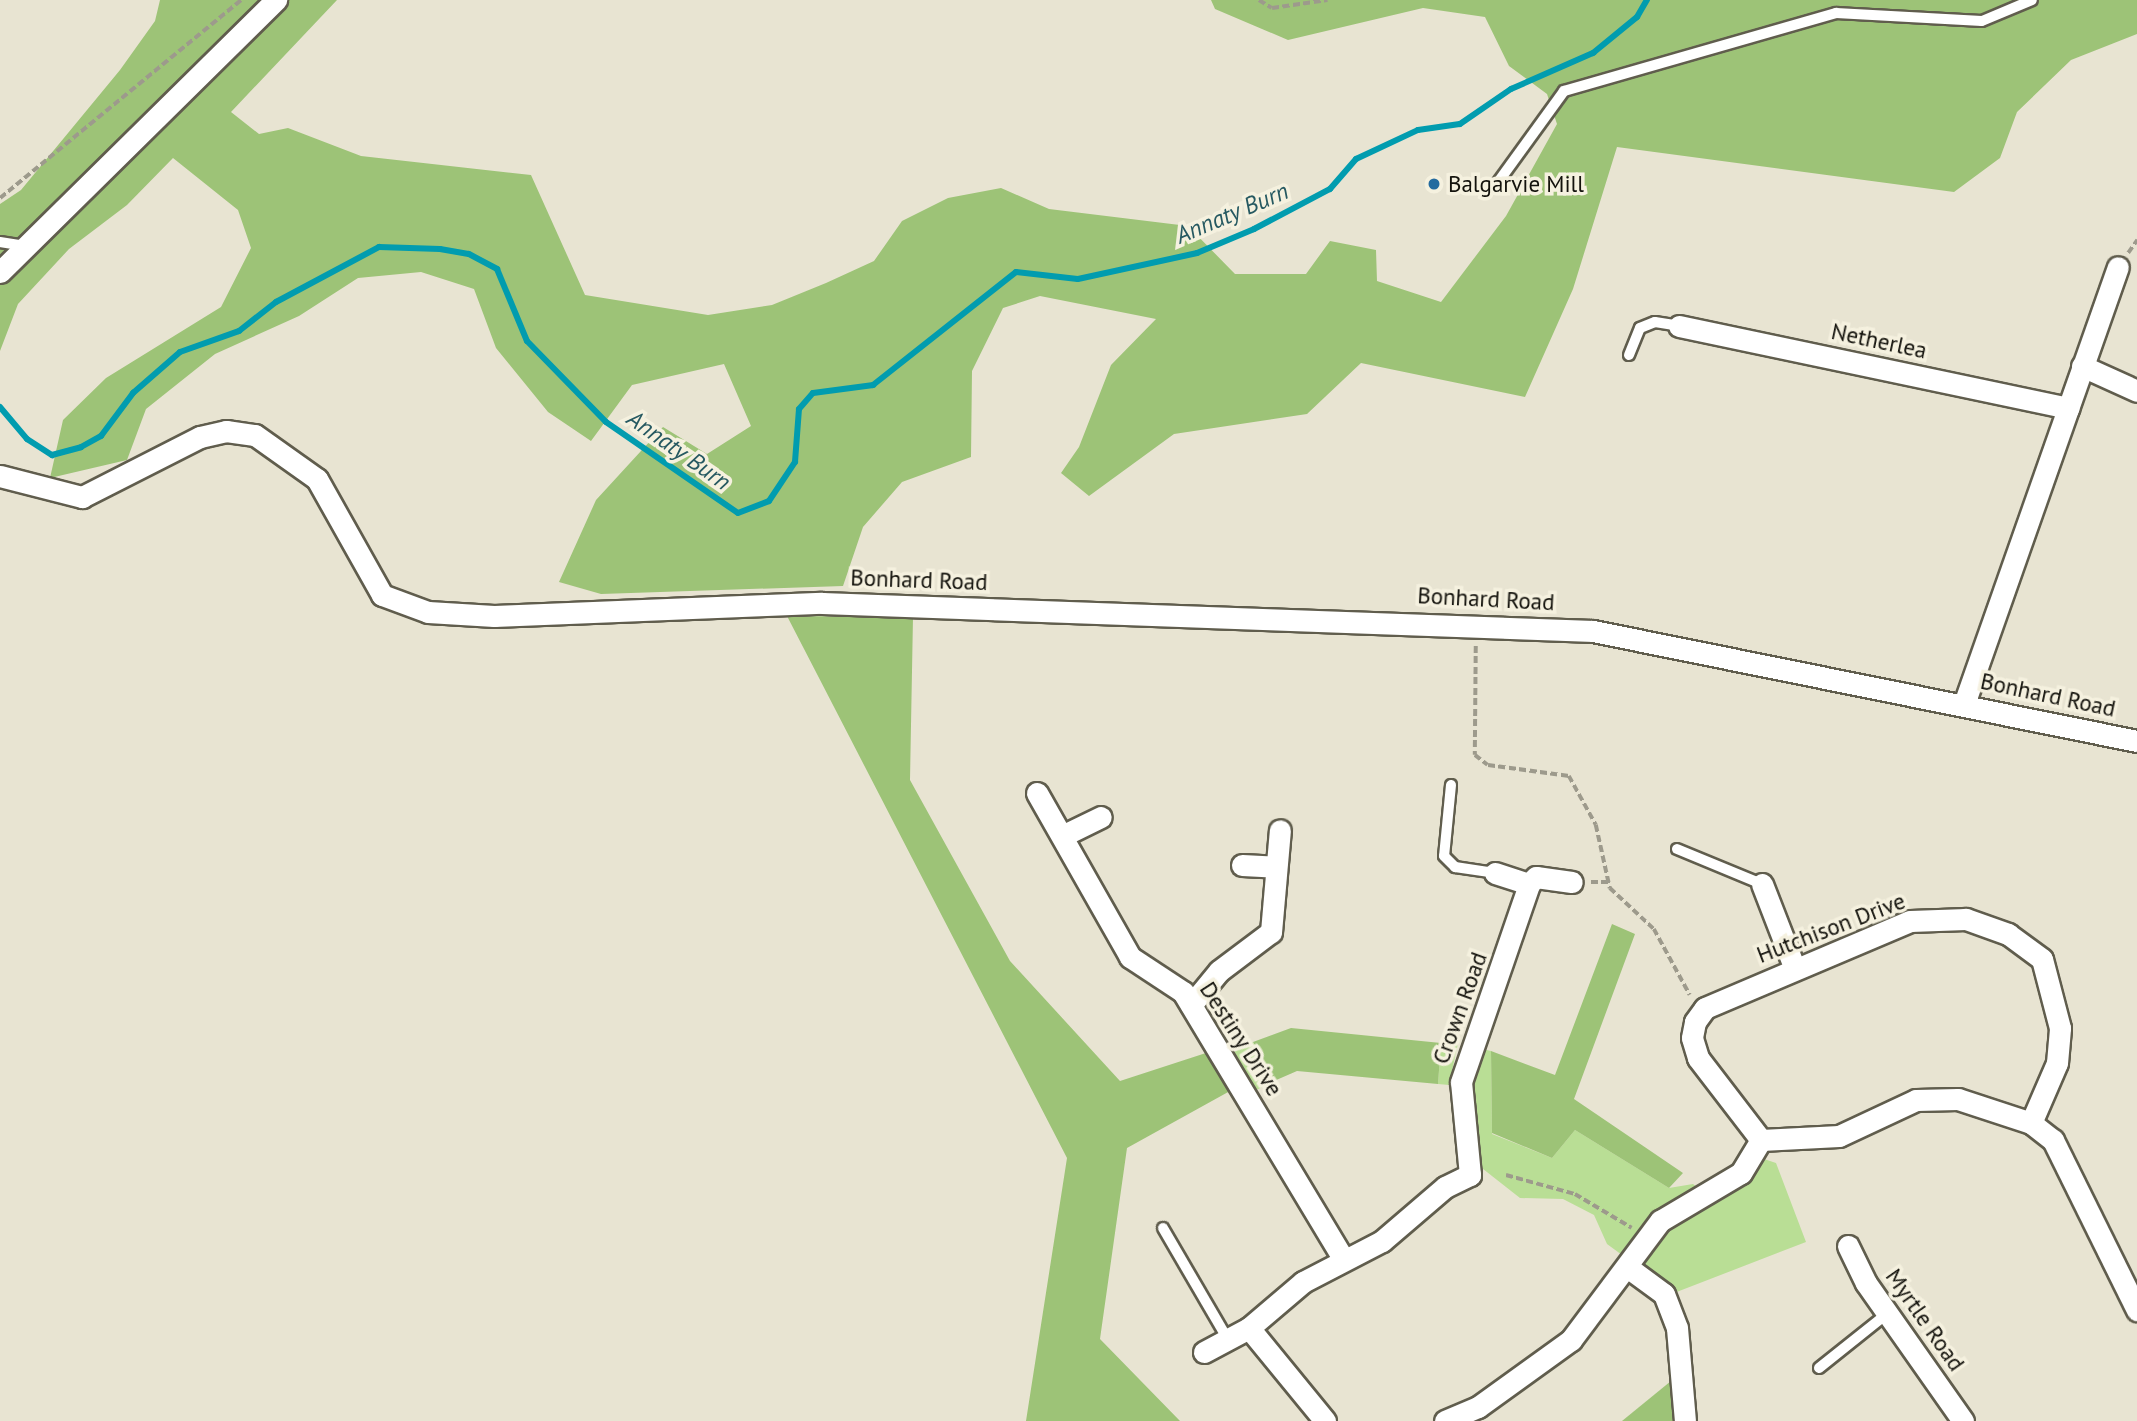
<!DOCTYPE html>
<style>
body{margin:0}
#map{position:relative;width:2137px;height:1421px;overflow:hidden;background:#e8e4d2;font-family:"PT Sans",sans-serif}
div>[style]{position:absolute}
.green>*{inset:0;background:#b9de95;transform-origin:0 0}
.forest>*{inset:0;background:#9dc377}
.stream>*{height:6px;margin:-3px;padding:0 3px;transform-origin:3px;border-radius:3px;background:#019caf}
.path>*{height:3.5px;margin-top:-1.75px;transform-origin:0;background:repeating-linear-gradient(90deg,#9d9a8c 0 7px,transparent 0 10.5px)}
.roads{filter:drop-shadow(2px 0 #605d4d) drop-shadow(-2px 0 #605d4d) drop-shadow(0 2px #605d4d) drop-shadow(0 -2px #605d4d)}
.lane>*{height:10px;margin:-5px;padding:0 5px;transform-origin:5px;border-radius:5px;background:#fff}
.street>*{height:21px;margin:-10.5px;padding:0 10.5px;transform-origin:10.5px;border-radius:10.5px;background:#fff}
.dots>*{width:19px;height:19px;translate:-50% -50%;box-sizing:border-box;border:4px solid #f5f1df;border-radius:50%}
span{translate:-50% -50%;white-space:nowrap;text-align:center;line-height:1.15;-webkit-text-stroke:7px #f5f1df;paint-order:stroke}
.poi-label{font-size:23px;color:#13120c}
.left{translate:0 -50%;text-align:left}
.street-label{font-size:23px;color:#13120c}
.water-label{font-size:24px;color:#265961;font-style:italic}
</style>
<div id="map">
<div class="green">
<i style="left:1253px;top:1042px;width:44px;height:21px;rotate:62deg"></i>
<i style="clip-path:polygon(1441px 1043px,1458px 1043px,1449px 1085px,1438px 1084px)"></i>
<i style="clip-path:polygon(1478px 1048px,1491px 1051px,1492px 1134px,1552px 1158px,1575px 1130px,1669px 1188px,1693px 1184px,1715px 1201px,1738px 1188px,1761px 1158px,1776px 1163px,1806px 1242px,1674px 1293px,1607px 1244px,1594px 1215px,1563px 1199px,1520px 1198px,1478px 1165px,1473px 1084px)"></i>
</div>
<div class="forest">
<i style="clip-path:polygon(160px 0,337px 0,231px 112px,259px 134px,288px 128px,361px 156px,531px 175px,585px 295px,708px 315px,772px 305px,826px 283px,874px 261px,902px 221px,948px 198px,1001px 188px,1049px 209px,1188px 226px,1235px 274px,1306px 274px,1330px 241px,1376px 250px,1377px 281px,1441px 302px,1506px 216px,1557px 124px,1547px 94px,1509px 66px,1485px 17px,1423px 8px,1288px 40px,1215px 9px,1211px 0,2137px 0,2137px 34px,2071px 60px,2017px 112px,2000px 158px,1954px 192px,1617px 147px,1573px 289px,1525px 397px,1361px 363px,1307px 414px,1174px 434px,1089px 496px,1061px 473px,1079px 447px,1111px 365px,1156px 319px,1040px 296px,1003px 308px,972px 371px,971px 457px,902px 482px,863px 527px,843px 586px,601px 594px,559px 582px,596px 500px,663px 427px,707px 454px,751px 426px,724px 364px,632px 385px,591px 441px,548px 412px,496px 348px,474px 289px,421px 272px,358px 278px,299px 316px,215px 354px,146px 409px,127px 460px,50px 478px,63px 420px,106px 378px,221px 307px,251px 248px,238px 210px,173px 158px,127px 205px,69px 249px,18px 304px,0 351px,0 204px,21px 190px,120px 70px,155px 21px)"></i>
<i style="clip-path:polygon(787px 616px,913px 617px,910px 780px,1010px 961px,1120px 1081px,1209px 1052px,1230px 1091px,1127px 1148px,1100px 1339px,1180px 1421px,1026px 1421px,1067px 1158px)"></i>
<i style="clip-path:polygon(1612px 924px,1635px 934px,1574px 1099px,1683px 1173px,1669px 1188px,1575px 1130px,1552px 1158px,1492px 1133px,1491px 1051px,1555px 1075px)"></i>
<i style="clip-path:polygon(1291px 1028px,1441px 1043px,1438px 1084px,1297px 1071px,1274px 1081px,1253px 1042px)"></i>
<i style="clip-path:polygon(1671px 1381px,1673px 1421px,1622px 1421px)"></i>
</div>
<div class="stream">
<i style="left:0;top:407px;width:42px;rotate:49.8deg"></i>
<i style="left:27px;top:439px;width:30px;rotate:33deg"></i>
<i style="left:52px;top:455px;width:30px;rotate:-15deg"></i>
<i style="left:81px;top:447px;width:23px;rotate:-29deg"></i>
<i style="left:101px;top:436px;width:54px;rotate:-53.3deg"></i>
<i style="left:133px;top:393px;width:62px;rotate:-41.1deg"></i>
<i style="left:180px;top:352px;width:63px;rotate:-19.6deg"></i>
<i style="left:239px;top:331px;width:47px;rotate:-38.1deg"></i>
<i style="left:276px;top:302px;width:117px;rotate:-28.1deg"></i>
<i style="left:379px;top:247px;width:61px;rotate:1.9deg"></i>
<i style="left:440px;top:249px;width:29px;rotate:10deg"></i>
<i style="left:469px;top:254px;width:32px;rotate:28deg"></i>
<i style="left:497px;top:269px;width:78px;rotate:67.4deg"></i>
<i style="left:527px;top:341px;width:113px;rotate:45.7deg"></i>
<i style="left:606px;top:422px;width:160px;rotate:34.6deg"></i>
<i style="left:738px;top:513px;width:33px;rotate:-21deg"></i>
<i style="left:769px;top:501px;width:47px;rotate:-56.3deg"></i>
<i style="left:795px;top:462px;width:53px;rotate:-85.7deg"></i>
<i style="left:799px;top:409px;width:21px;rotate:-49deg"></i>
<i style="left:813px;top:393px;width:61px;rotate:-7.6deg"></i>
<i style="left:873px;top:385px;width:182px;rotate:-38.3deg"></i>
<i style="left:1016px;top:272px;width:62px;rotate:6.4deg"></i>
<i style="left:1078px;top:279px;width:122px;rotate:-12.3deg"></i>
<i style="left:1197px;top:253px;width:62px;rotate:-22.8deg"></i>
<i style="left:1254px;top:229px;width:86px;rotate:-27.8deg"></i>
<i style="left:1330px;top:189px;width:40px;rotate:-49deg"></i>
<i style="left:1356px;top:159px;width:68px;rotate:-25.1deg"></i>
<i style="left:1418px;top:130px;width:42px;rotate:-8.1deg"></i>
<i style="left:1460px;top:124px;width:62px;rotate:-34.5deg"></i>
<i style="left:1511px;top:89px;width:90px;rotate:-23.7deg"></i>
<i style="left:1593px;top:53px;width:57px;rotate:-39.3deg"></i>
<i style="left:1637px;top:17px;width:20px;rotate:-60deg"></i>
</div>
<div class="path">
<i style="left:1259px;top:0;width:15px;rotate:32deg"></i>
<i style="left:1272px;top:8px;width:56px;rotate:-8.3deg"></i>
<i style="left:0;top:198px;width:312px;rotate:-39.4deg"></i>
<i style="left:2128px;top:253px;width:16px;rotate:-55deg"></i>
<i style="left:1476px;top:646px;width:109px;rotate:90.5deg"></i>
<i style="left:1475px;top:755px;width:16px;rotate:38deg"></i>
<i style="left:1488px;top:765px;width:82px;rotate:7.7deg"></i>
<i style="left:1569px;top:776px;width:56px;rotate:61.1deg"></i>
<i style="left:1596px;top:825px;width:65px;rotate:77.5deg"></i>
<i style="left:1610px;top:888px;width:60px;rotate:43deg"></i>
<i style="left:1654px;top:929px;width:75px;rotate:61.4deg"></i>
<i style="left:1591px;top:882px;width:17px"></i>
<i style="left:1506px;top:1175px;width:72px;rotate:15.4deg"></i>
<i style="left:1575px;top:1194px;width:66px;rotate:30.8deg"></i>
</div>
<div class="roads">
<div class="lane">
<i style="left:1496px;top:185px;width:116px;rotate:-54.1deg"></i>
<i style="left:1564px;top:91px;width:283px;rotate:-16deg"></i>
<i style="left:1836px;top:13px;width:146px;rotate:3.1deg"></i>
<i style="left:1982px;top:21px;width:54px;rotate:-22.8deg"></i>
<i style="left:0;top:242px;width:24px;rotate:9deg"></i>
<i style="left:1629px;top:355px;width:29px;rotate:-68deg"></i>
<i style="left:1640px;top:328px;width:16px;rotate:-22deg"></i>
<i style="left:1655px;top:322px;width:24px;rotate:9deg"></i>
<i style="left:1451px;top:785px;width:71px;rotate:95.6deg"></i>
<i style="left:1444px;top:856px;width:16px;rotate:45deg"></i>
<i style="left:1455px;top:867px;width:40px;rotate:8.5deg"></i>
<i style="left:1677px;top:849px;width:92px;rotate:22.4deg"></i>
<i style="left:1163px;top:1228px;width:127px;rotate:59.8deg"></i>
<i style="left:1819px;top:1368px;width:88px;rotate:-38.6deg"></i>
</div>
<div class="street">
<i style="left:0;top:272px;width:388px;rotate:-44.6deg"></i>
<i style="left:1679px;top:326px;width:398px;rotate:11.9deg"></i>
<i style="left:2082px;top:366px;width:60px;rotate:24.4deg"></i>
<i style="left:0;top:476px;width:85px;rotate:14.4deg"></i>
<i style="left:82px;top:497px;width:132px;rotate:-27deg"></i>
<i style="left:200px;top:437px;width:27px;rotate:-13deg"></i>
<i style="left:226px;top:431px;width:29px;rotate:8deg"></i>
<i style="left:255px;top:435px;width:76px;rotate:35.4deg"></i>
<i style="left:317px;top:479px;width:133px;rotate:60.7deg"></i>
<i style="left:382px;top:595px;width:49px;rotate:20.3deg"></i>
<i style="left:428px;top:612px;width:66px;rotate:3.5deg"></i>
<i style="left:494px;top:616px;width:328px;rotate:-2.3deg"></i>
<i style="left:822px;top:603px;width:772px;rotate:2.08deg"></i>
<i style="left:1593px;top:631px;width:555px;rotate:11.43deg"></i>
<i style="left:1964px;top:704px;width:463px;rotate:-70.6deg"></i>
<i style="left:1037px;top:793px;width:189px;rotate:60.4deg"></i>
<i style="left:1130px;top:957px;width:64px;rotate:33.4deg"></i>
<i style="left:1183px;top:992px;width:309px;rotate:59deg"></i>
<i style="left:1062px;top:836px;width:43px;rotate:-26deg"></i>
<i style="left:1242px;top:865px;width:34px;rotate:3deg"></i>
<i style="left:1495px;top:873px;width:36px;rotate:18deg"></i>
<i style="left:1529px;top:884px;width:10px;rotate:-45deg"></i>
<i style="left:1536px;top:877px;width:36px;rotate:8deg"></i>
<i style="left:1762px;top:884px;width:91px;rotate:68.8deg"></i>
<i style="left:1191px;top:1005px;width:44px;rotate:-50.5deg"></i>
<i style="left:1219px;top:971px;width:65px;rotate:-36.9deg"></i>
<i style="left:1271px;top:932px;width:102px;rotate:-85deg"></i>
<i style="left:2031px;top:1123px;width:65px;rotate:-66.6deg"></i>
<i style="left:2057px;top:1063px;width:35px;rotate:-85deg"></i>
<i style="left:2060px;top:1028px;width:71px;rotate:-104.6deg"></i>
<i style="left:2042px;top:959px;width:42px;rotate:-143.7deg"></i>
<i style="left:2008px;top:934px;width:45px;rotate:-160.3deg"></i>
<i style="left:1966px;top:919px;width:56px;rotate:178deg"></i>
<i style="left:1910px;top:921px;width:223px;rotate:157deg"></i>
<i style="left:1705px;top:1008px;width:17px;rotate:126deg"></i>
<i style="left:1695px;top:1022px;width:16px;rotate:101deg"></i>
<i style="left:1692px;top:1038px;width:21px;rotate:73deg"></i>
<i style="left:1698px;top:1058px;width:103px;rotate:52.5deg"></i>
<i style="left:1761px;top:1140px;width:78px;rotate:-2.9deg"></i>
<i style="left:1839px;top:1136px;width:85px;rotate:-25.1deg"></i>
<i style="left:1916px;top:1100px;width:42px;rotate:-1.4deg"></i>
<i style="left:1958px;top:1099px;width:77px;rotate:18.2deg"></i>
<i style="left:2031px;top:1123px;width:28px;rotate:38deg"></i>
<i style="left:2053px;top:1140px;width:190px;rotate:63.7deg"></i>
<i style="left:1848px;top:1246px;width:41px;rotate:64.1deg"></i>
<i style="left:1866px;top:1283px;width:169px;rotate:54.9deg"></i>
<i style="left:1630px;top:1269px;width:42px;rotate:36.3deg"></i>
<i style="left:1664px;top:1294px;width:36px;rotate:69deg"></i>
<i style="left:1677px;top:1328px;width:93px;rotate:85.1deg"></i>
<i style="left:1249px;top:1328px;width:71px;rotate:-40.4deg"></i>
<i style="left:1303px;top:1282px;width:89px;rotate:-27.4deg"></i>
<i style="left:1382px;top:1241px;width:83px;rotate:-40.6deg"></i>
<i style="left:1445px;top:1187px;width:28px;rotate:-26deg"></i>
<i style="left:1470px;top:1175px;width:93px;rotate:-95.5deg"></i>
<i style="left:1461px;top:1082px;width:209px;rotate:-71deg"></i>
<i style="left:1204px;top:1352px;width:51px;rotate:-28.1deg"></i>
<i style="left:1249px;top:1328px;width:120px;rotate:50.7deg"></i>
<i style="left:1445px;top:1421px;width:36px;rotate:-23deg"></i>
<i style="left:1478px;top:1407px;width:115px;rotate:-35.8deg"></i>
<i style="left:1571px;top:1340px;width:149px;rotate:-53.2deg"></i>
<i style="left:1660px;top:1221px;width:94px;rotate:-30.7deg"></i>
<i style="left:1741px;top:1173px;width:39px;rotate:-59deg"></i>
</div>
</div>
<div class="dots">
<i style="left:1434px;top:184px;background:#246b9f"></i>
</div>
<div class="poi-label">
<span class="left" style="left:1448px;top:184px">Balgarvie Mill</span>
</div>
<div class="street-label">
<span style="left:1879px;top:341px;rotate:12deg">Netherlea</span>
<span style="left:919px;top:580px;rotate:2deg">Bonhard Road</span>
<span style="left:1486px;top:599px;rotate:3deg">Bonhard Road</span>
<span style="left:2048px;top:695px;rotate:12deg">Bonhard Road</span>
<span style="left:1831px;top:928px;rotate:-21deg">Hutchison Drive</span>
<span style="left:1460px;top:1008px;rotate:-70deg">Crown Road</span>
<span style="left:1241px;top:1039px;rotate:57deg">Destiny Drive</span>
<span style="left:1925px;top:1320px;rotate:55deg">Myrtle Road</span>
</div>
<div class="water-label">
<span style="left:1232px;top:213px;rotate:-23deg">Annaty Burn</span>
<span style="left:679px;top:450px;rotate:35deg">Annaty Burn</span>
</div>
</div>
